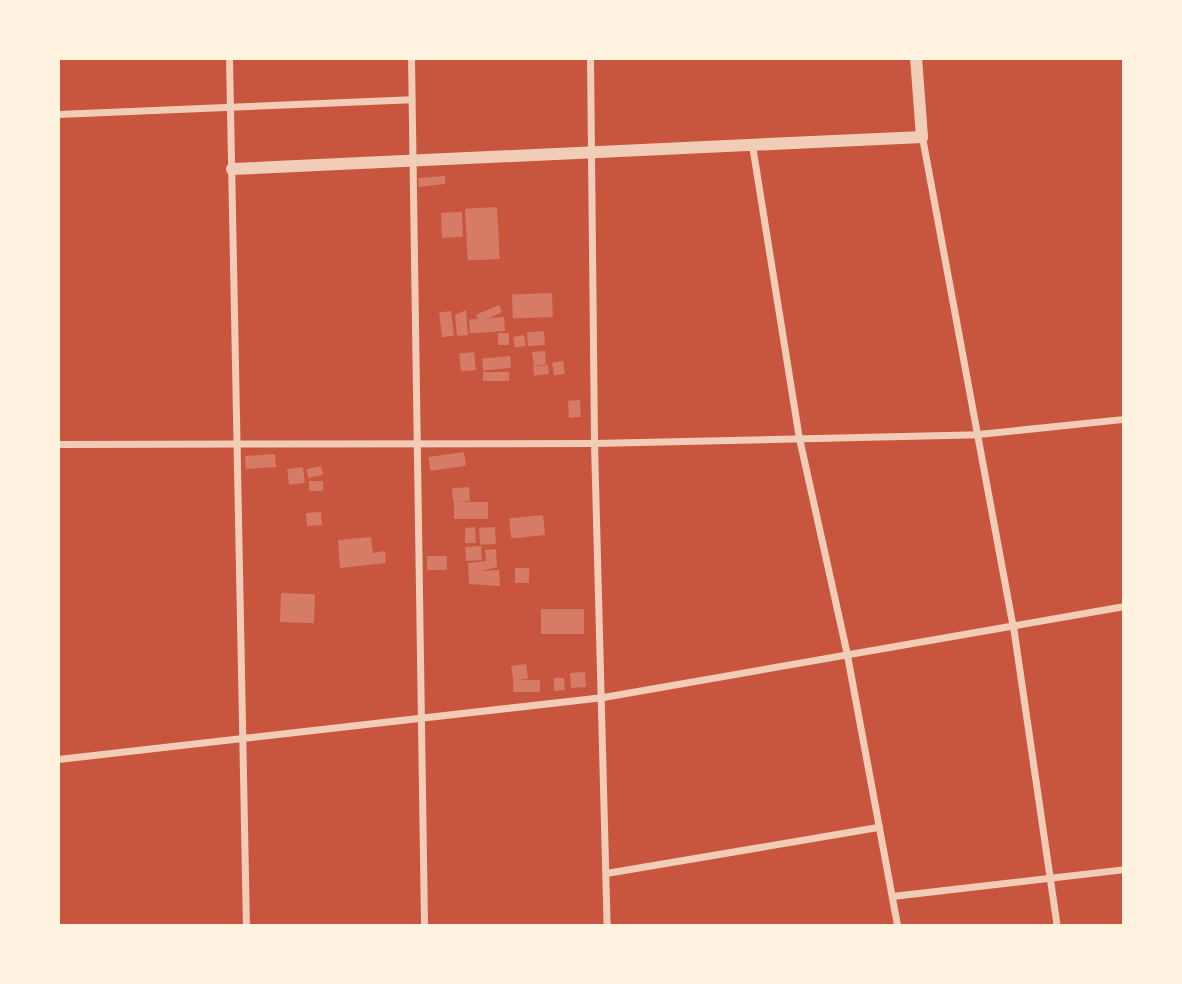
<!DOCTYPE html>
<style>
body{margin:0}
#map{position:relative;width:1182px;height:984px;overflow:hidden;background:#c8553d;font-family:"Fira Sans Condensed",sans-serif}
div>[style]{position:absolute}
.building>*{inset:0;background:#d67c66;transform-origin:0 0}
.minor>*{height:7px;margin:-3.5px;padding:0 3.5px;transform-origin:3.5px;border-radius:3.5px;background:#f1ccb7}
.tertiary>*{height:12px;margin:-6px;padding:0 6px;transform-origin:6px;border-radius:6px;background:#f1ccb7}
span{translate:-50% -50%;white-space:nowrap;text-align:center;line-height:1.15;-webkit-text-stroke:7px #fff3e0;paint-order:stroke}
.frame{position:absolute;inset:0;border:60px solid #fff3e0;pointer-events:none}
</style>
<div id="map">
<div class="building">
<i style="clip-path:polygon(445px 176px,445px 184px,419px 187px,418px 178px)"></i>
<i style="left:497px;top:207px;width:52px;height:32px;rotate:87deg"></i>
<i style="left:462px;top:212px;width:25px;height:21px;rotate:88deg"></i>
<i style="left:552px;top:293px;width:24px;height:40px;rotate:88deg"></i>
<i style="left:499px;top:305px;width:8px;height:25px;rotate:67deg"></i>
<i style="clip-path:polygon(466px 310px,468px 335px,457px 336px,455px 315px)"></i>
<i style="left:451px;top:311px;width:25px;height:12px;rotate:83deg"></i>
<i style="left:504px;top:317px;width:14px;height:35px;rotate:86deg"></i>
<i style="left:544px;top:331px;width:14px;height:17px;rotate:86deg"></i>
<i style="left:509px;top:333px;width:12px;height:11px;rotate:90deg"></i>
<i style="left:524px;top:335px;width:11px;height:11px;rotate:80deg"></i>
<i style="clip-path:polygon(545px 351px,546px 364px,534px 366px,532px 352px)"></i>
<i style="left:474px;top:352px;width:18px;height:15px;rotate:84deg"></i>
<i style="left:510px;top:356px;width:12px;height:28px;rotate:85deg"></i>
<i style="left:563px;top:361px;width:13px;height:11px;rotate:81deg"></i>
<i style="left:548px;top:365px;width:9px;height:15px;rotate:84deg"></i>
<i style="left:483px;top:372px;width:26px;height:9px"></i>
<i style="left:580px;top:400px;width:17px;height:12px;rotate:87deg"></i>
<i style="left:464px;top:452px;width:14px;height:36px;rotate:82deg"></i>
<i style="left:275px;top:454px;width:13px;height:30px;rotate:86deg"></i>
<i style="left:321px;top:466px;width:9px;height:15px;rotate:77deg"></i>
<i style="left:303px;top:467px;width:16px;height:16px;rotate:83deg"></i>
<i style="left:309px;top:481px;width:14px;height:10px"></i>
<i style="left:469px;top:487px;width:14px;height:17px;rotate:86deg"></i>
<i style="left:488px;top:502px;width:17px;height:34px;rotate:90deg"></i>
<i style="left:321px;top:512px;width:13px;height:15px;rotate:86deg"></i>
<i style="left:543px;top:515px;width:20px;height:34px;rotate:84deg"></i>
<i style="clip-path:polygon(475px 527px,476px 543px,465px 543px,465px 528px)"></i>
<i style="left:495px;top:527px;width:17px;height:16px;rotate:87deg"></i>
<i style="clip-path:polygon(371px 537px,373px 553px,385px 551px,386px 563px,340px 568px,338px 540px)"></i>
<i style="left:481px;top:546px;width:14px;height:16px;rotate:86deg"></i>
<i style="clip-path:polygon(496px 549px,497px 567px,481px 571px,499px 570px,500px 586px,469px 584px,468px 563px,486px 561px,485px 550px)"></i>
<i style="left:427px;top:556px;width:20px;height:14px"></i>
<i style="left:529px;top:568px;width:15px;height:14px;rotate:90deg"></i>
<i style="left:281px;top:593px;width:34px;height:29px;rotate:2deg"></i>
<i style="left:541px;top:609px;width:43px;height:25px"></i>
<i style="left:526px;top:664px;width:15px;height:15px;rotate:82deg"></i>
<i style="left:585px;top:672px;width:15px;height:15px;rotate:86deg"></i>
<i style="clip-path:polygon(554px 678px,564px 678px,565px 690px,554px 691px)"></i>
<i style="left:540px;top:680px;width:12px;height:27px;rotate:90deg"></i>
</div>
<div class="minor">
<i style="left:229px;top:58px;width:868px;rotate:88.88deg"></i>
<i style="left:411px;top:58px;width:868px;rotate:89.14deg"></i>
<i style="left:590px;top:58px;width:385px;rotate:89.4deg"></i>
<i style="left:594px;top:443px;width:483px;rotate:88.5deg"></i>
<i style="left:58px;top:114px;width:353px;rotate:-2.4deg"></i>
<i style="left:922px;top:137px;width:497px;rotate:79.5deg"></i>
<i style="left:1013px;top:626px;width:303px;rotate:81.7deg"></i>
<i style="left:752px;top:145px;width:297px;rotate:80.9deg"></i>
<i style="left:799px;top:438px;width:222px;rotate:77.5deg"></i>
<i style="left:847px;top:655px;width:276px;rotate:79.5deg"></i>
<i style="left:58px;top:444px;width:536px;rotate:-0.11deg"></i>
<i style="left:594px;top:443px;width:384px;rotate:-1.3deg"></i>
<i style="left:978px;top:434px;width:147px;rotate:-5.9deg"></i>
<i style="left:58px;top:759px;width:549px;rotate:-6.49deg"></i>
<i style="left:603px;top:697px;width:529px;rotate:-9.91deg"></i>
<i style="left:606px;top:873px;width:277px;rotate:-9.6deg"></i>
<i style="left:892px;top:896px;width:234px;rotate:-6.6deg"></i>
</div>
<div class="tertiary">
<i style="left:232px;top:169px;width:691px;rotate:-2.66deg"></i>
<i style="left:922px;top:137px;width:79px;rotate:-94.3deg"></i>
</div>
<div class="frame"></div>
</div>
